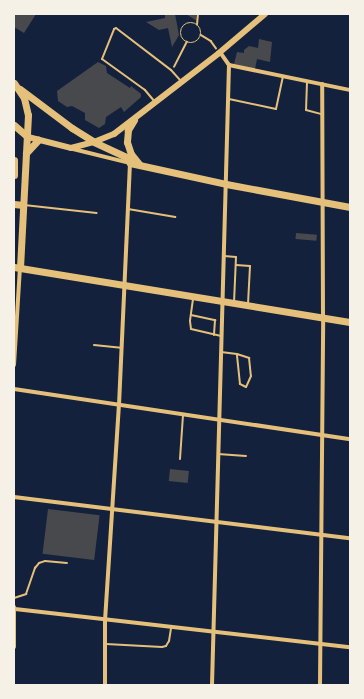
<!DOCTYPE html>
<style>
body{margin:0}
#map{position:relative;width:364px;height:699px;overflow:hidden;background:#14213d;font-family:Bitter,serif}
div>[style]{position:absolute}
.building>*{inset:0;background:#48494c;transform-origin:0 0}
.path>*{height:1.5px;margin:-0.75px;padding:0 0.75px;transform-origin:0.75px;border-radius:0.75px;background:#e5c07b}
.path>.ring{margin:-0.75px;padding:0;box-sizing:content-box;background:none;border:1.5px solid #e5c07b;border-radius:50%}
.service>*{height:2px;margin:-1px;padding:0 1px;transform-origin:1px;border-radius:1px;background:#e5c07b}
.minor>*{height:4px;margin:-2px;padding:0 2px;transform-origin:2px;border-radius:2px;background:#e5c07b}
.secondary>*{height:6px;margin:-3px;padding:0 3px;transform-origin:3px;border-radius:3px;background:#e5c07b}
.primary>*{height:7px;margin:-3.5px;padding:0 3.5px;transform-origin:3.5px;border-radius:3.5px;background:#e5c07b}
span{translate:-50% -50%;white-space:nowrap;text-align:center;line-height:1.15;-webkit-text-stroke:4px #f6f1e7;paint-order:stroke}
.frame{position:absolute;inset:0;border:15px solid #f6f1e7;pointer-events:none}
</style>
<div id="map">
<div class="building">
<i style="clip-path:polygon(14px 14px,36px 14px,24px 33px,14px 27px)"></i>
<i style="clip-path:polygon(165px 14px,175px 14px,179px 35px,172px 47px,168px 28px,159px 30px,146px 22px,165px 18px)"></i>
<i style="clip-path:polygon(186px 14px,196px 14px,197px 21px)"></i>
<i style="clip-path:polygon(259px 39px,272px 42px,270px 62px,257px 59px,255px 69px,234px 64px,237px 52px,244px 53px,244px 50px,249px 46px,258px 48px)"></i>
<i style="clip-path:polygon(98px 62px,106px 66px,107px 73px,130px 88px,131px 86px,141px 94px,141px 97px,124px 112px,121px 107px,106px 117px,105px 124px,99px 128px,85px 120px,85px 113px,72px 106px,67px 107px,58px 101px,57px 91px)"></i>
<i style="left:296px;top:233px;width:21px;height:6px;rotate:5deg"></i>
<i style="left:170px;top:469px;width:19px;height:12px;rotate:6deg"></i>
<i style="left:48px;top:509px;width:52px;height:45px;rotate:7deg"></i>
</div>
<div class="path">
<i class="ring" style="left:181px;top:23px;width:18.5px;height:18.5px"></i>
<i style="left:197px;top:25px;width:11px;rotate:-85deg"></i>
<i style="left:201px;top:35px;width:12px;rotate:31deg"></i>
<i style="left:211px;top:41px;width:9px;rotate:54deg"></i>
<i style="left:174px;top:67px;width:28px;rotate:-63deg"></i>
</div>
<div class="service">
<i style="left:307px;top:82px;width:28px;rotate:92deg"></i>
<i style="left:306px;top:110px;width:16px;rotate:15deg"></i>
<i style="left:229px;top:99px;width:48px;rotate:12deg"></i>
<i style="left:276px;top:109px;width:34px;rotate:-78deg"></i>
<i style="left:155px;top:102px;width:16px;rotate:-130deg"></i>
<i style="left:145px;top:90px;width:53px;rotate:-144.2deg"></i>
<i style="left:102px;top:59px;width:32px;rotate:-68deg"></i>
<i style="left:114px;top:29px;width:2px;rotate:-27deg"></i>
<i style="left:116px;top:28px;width:69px;rotate:37.4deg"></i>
<i style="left:171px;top:70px;width:15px;rotate:48deg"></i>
<i style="left:24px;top:205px;width:73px;rotate:6.3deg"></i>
<i style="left:128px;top:209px;width:48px;rotate:9.7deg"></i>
<i style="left:224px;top:256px;width:12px;rotate:5deg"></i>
<i style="left:236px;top:257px;width:45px;rotate:92.5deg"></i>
<i style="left:236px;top:265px;width:14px;rotate:4deg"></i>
<i style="left:250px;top:266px;width:38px;rotate:93deg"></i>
<i style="left:193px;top:299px;width:22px;rotate:98deg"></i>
<i style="left:190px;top:321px;width:8px;rotate:83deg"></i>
<i style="left:191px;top:329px;width:31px;rotate:13deg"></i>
<i style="left:191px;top:315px;width:25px;rotate:12deg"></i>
<i style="left:215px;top:320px;width:15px;rotate:94deg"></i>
<i style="left:94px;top:345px;width:27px;rotate:6deg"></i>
<i style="left:221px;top:352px;width:16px;rotate:7deg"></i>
<i style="left:237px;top:354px;width:13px;rotate:18deg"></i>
<i style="left:249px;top:358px;width:18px;rotate:84deg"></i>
<i style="left:251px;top:376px;width:12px;rotate:114deg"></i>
<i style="left:246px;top:387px;width:7px;rotate:-153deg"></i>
<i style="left:240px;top:384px;width:30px;rotate:-96deg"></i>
<i style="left:218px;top:454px;width:28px;rotate:4deg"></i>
<i style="left:180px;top:459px;width:44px;rotate:-86.1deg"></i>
<i style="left:14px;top:598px;width:13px;rotate:-18deg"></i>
<i style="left:26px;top:594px;width:28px;rotate:-71deg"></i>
<i style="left:35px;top:568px;width:6px;rotate:-51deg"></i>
<i style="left:39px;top:563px;width:6px;rotate:-18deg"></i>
<i style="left:45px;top:561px;width:22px;rotate:5deg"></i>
<i style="left:106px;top:644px;width:56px;rotate:3.1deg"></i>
<i style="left:162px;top:647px;width:4px;rotate:-14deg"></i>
<i style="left:166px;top:646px;width:6px;rotate:-59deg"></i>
<i style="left:169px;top:641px;width:13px;rotate:-81deg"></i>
</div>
<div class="minor">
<i style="left:229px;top:65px;width:124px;rotate:11.7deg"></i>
<i style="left:73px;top:149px;width:59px;rotate:13.8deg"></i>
<i style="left:130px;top:163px;width:241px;rotate:92.6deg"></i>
<i style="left:119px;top:404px;width:215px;rotate:93.7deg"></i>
<i style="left:105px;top:619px;width:66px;rotate:90deg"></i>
<i style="left:14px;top:365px;width:97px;rotate:-86.5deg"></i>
<i style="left:14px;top:389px;width:340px;rotate:8.5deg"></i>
<i style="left:14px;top:497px;width:338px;rotate:7deg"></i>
<i style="left:15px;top:609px;width:337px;rotate:6.5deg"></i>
<i style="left:14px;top:647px;width:40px;rotate:-90deg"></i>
<i style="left:212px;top:685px;width:620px;rotate:-88.43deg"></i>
<i style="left:229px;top:65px;width:16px;rotate:-125deg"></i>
<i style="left:320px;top:685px;width:368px;rotate:-89.5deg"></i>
<i style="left:323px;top:317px;width:233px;rotate:-90.2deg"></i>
</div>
<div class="secondary">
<i style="left:28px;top:137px;width:44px;rotate:14.3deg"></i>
<i style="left:71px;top:148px;width:24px;rotate:-15deg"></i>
<i style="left:94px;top:142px;width:22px;rotate:-22deg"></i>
<i style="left:114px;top:134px;width:133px;rotate:-37.6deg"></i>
<i style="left:219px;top:53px;width:60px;rotate:-40.3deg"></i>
</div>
<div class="primary">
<i style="left:14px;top:83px;width:18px;rotate:56deg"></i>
<i style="left:24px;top:98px;width:17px;rotate:77deg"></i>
<i style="left:28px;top:115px;width:153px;rotate:93deg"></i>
<i style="left:20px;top:89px;width:65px;rotate:36.9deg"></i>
<i style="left:72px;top:128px;width:26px;rotate:32deg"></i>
<i style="left:94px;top:142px;width:35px;rotate:25deg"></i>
<i style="left:126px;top:157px;width:7px;rotate:56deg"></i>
<i style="left:130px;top:163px;width:98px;rotate:12.3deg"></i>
<i style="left:226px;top:184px;width:126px;rotate:10.5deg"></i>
<i style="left:134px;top:120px;width:12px;rotate:121deg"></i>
<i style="left:128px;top:130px;width:12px;rotate:95deg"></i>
<i style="left:127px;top:142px;width:13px;rotate:72deg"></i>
<i style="left:131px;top:154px;width:14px;rotate:51deg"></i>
<i style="left:14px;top:125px;width:18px;rotate:41deg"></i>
<i style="left:26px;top:153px;width:18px;rotate:-47deg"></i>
<i style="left:14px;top:160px;width:15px;rotate:90deg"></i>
<i style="left:14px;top:204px;width:9px;rotate:6deg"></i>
<i style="left:14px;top:267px;width:340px;rotate:9.3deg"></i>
</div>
<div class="frame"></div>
</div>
